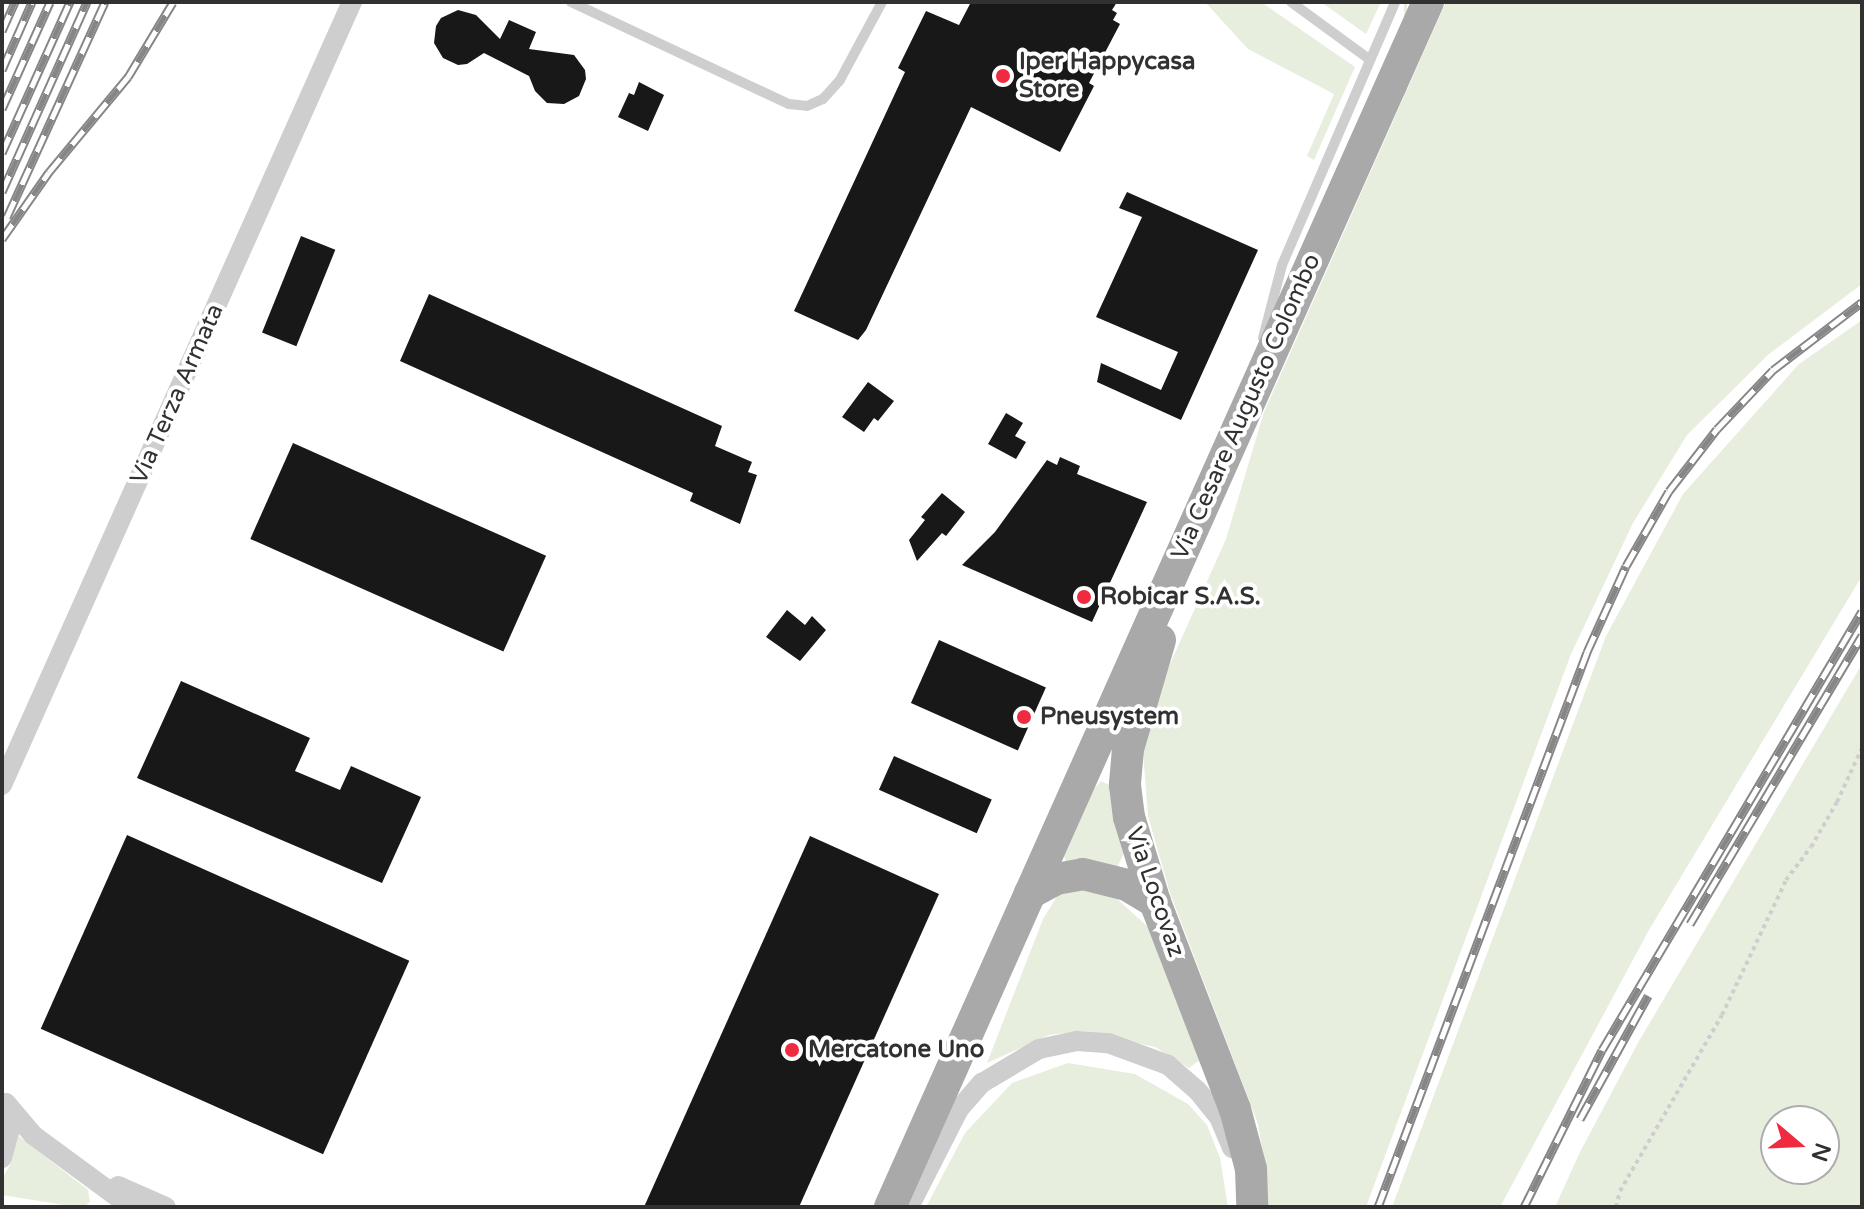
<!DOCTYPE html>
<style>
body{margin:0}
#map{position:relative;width:1864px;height:1209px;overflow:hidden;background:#fff;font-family:"Varela Round",sans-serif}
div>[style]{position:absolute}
.green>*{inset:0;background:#e7eede;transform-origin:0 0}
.building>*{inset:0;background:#181818;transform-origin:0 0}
.path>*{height:4px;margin-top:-2px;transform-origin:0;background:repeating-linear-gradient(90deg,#cecece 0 4px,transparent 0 8px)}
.service>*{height:10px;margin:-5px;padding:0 5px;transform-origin:5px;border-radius:5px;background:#cecece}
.minor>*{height:20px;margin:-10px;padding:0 10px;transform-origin:10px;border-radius:10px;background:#cecece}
.primary>*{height:32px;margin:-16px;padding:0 16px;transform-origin:16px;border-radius:16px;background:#a9a9a9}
.rail>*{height:9px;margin-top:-4.5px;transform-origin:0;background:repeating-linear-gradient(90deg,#fff 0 18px,#868686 0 36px);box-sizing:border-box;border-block:2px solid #868686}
.dots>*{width:22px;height:22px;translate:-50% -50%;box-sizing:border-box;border:4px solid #fff;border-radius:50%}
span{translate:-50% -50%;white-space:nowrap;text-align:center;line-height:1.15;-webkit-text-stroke:8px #fff;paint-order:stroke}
.poi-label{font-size:24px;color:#313131;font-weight:700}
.left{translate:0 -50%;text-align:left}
.street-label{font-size:24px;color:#313131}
.frame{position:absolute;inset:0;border:4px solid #313131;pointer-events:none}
.north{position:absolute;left:1760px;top:1105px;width:80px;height:80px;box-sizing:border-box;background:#fff;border:2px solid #adadad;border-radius:50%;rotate:109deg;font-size:22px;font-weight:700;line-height:32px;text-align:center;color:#313131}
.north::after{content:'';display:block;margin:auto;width:28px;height:36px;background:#f02b40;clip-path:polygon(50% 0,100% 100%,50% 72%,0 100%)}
</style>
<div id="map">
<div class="green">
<i style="clip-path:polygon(1205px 2px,1261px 2px,1355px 67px,1314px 160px,1307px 156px,1334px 94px,1248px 49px)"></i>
<i style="clip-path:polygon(1321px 2px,1381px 2px,1366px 34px)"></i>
<i style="left:1404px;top:2px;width:3px;height:263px"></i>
<i style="clip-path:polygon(1446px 2px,1862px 2px,1862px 284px,1769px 354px,1687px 435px,1633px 523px,1571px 654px,1366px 1207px,1264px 1207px,1267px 1180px,1258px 1124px,1170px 893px,1148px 816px,1142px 739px,1162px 682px,1226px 539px,1264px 412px)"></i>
<i style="clip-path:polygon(1862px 320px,1862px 576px,1649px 930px,1500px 1207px,1392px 1207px,1606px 636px,1683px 494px,1799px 364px)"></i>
<i style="clip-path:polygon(evenodd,1862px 664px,1862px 1207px,1555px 1207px,1580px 1152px,1639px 1041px,1862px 664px,1776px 1121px,1824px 1121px,1824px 1169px,1776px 1169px,1776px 1121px)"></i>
<i style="clip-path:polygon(1101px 781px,1111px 786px,1113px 810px,1124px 853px,1117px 868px,1067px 864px,1064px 856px,1093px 790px)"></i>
<i style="clip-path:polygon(1077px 887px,1116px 898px,1148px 927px,1201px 1059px,1189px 1068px,1155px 1047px,1082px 1031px,1049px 1035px,987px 1063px,1043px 919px,1059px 893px)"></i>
<i style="clip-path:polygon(1068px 1063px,1135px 1074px,1188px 1104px,1207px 1125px,1220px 1158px,1228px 1207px,926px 1207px,965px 1133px,1012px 1083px)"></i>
<i style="clip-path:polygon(15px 1133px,88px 1190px,90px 1202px,84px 1207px,76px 1207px,2px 1195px,2px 1179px,11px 1163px)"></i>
</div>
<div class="building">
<i style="clip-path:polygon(971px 2px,1117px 2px,1112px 10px,1117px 13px,1113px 20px,1120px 24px,1089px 83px,1094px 86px,1060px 152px,971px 107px,866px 330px,858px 340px,794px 311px,905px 72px,898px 68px,926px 11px,959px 25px)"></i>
<i style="clip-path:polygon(458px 10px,476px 15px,500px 39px,509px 20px,536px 32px,529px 49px,574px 55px,585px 70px,586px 79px,579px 96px,564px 104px,547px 103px,535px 91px,529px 76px,484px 53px,467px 64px,458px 65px,443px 58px,434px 43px,436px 26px,441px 18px)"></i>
<i style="clip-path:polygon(639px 82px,664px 95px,648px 131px,618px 117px,629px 93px,634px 95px)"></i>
<i style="clip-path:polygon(1127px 192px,1258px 250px,1181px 420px,1097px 382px,1101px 363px,1161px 390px,1178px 352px,1096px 317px,1142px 217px,1119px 208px)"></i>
<i style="left:301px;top:236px;width:37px;height:104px;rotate:22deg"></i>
<i style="clip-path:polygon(429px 294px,722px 426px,715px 446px,752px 462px,748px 472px,757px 475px,740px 524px,690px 501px,693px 493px,400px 361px)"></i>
<i style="clip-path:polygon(868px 382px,894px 401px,878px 421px,874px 418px,864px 432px,842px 417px)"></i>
<i style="clip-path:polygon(1006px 413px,1023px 423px,1015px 436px,1026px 442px,1016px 459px,988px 444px)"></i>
<i style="left:293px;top:443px;width:277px;height:105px;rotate:24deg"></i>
<i style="clip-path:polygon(1060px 457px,1080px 466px,1077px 474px,1147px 502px,1092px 622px,962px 565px,995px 532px,1047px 460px,1057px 465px)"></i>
<i style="clip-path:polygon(942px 493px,965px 512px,946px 536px,942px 533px,917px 561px,909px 540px,925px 520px,921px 517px)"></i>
<i style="clip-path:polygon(787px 610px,805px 625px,812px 616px,826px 630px,800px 661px,766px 637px)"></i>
<i style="left:939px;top:640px;width:117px;height:69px;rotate:24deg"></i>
<i style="clip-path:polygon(181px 681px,310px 738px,295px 771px,340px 790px,351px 766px,421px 797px,382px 883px,137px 778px)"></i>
<i style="left:894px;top:756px;width:107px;height:37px;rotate:24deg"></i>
<i style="left:127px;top:835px;width:309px;height:212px;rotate:24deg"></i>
<i style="clip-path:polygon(810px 836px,939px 894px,799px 1207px,644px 1207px)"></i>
</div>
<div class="path">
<i style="left:1616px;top:1207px;width:16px;rotate:-76deg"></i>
<i style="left:1620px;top:1191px;width:203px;rotate:-59.9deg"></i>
<i style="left:1722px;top:1015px;width:149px;rotate:-64.6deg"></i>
<i style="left:1786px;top:880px;width:41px;rotate:-52.9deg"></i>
<i style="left:1811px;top:847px;width:52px;rotate:-60deg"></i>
<i style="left:1837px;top:802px;width:60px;rotate:-65.2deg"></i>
</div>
<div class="service">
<i style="left:571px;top:2px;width:241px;rotate:25.1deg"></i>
<i style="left:789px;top:104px;width:18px;rotate:6deg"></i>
<i style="left:807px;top:106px;width:17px;rotate:-24deg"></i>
<i style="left:823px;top:99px;width:25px;rotate:-48deg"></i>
<i style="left:840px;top:80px;width:89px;rotate:-61.7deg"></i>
<i style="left:1291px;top:2px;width:97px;rotate:36.2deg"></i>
<i style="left:1263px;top:338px;width:75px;rotate:-75.4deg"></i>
<i style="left:1282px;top:265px;width:286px;rotate:-66.7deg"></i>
</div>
<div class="minor">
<i style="left:2px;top:785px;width:858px;rotate:-65.92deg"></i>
<i style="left:6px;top:1103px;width:42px;rotate:49.8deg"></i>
<i style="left:33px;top:1135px;width:122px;rotate:36.3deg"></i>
<i style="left:2px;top:1158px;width:27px;rotate:-75deg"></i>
<i style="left:9px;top:1132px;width:29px;rotate:-96deg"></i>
<i style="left:118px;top:1186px;width:52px;rotate:23.6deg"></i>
<i style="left:909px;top:1207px;width:110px;rotate:-63deg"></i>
<i style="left:959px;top:1109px;width:35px;rotate:-49deg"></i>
<i style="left:982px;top:1083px;width:66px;rotate:-30.8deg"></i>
<i style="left:1039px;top:1049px;width:39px;rotate:-12deg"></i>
<i style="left:1077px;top:1041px;width:31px;rotate:4deg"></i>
<i style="left:1108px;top:1043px;width:64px;rotate:20.1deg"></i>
<i style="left:1168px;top:1065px;width:38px;rotate:41deg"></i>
<i style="left:1197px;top:1090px;width:35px;rotate:51deg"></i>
<i style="left:1219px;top:1117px;width:34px;rotate:67deg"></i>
</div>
<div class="primary">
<i style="left:1160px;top:640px;width:114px;rotate:106.4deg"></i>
<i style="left:1128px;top:749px;width:36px;rotate:95deg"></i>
<i style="left:1125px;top:785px;width:32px;rotate:83deg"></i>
<i style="left:1129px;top:817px;width:89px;rotate:73deg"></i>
<i style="left:1155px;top:902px;width:222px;rotate:68.9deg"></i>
<i style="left:1235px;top:1109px;width:62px;rotate:75.1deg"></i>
<i style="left:1251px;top:1169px;width:38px;rotate:88deg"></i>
<i style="left:1030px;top:893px;width:30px;rotate:-28deg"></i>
<i style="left:1056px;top:879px;width:27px;rotate:-10deg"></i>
<i style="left:1083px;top:874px;width:45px;rotate:14deg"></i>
<i style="left:1127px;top:885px;width:33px;rotate:31deg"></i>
<i style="left:890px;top:1207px;width:1320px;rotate:-65.94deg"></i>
</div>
<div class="rail">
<i style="left:2px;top:31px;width:32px;rotate:-66deg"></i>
<i style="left:2px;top:70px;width:74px;rotate:-66.2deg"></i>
<i style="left:2px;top:109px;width:117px;rotate:-65.8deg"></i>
<i style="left:2px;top:153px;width:166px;rotate:-65.8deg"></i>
<i style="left:2px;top:192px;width:208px;rotate:-65.9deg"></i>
<i style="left:7px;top:217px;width:236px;rotate:-65.5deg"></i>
<i style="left:2px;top:239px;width:82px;rotate:-55deg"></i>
<i style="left:49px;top:172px;width:124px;rotate:-50.3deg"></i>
<i style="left:128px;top:77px;width:87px;rotate:-59deg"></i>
<i style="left:1690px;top:924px;width:336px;rotate:-59.2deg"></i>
<i style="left:1580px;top:1119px;width:141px;rotate:-61.1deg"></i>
<i style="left:1378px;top:1207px;width:593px;rotate:-69.36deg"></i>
<i style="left:1587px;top:652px;width:94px;rotate:-65.6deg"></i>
<i style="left:1626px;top:566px;width:86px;rotate:-60.2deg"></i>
<i style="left:1669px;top:491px;width:78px;rotate:-52.3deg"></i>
<i style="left:1717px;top:429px;width:81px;rotate:-46.5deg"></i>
<i style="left:1773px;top:370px;width:112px;rotate:-37.4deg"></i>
<i style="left:1524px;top:1207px;width:175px;rotate:-63.6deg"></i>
<i style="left:1602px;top:1050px;width:510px;rotate:-59.36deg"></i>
</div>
<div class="dots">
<i style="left:1003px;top:76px;background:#f02b40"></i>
<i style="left:1084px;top:597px;background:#f02b40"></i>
<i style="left:1024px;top:717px;background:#f02b40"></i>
<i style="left:792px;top:1050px;background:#f02b40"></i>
</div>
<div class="poi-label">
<span class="left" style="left:1019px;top:76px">Iper Happycasa<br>Store</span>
<span class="left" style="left:1100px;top:597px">Robicar S.A.S.</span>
<span class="left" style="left:1040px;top:717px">Pneusystem</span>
<span class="left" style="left:808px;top:1050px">Mercatone Uno</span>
</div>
<div class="street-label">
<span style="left:177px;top:394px;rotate:-66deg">Via Terza Armata</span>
<span style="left:1246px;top:407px;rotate:-66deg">Via Cesare Augusto Colombo</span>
<span style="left:1155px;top:892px;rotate:71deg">Via Locovaz</span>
</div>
<div class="frame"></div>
<div class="north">N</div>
</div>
